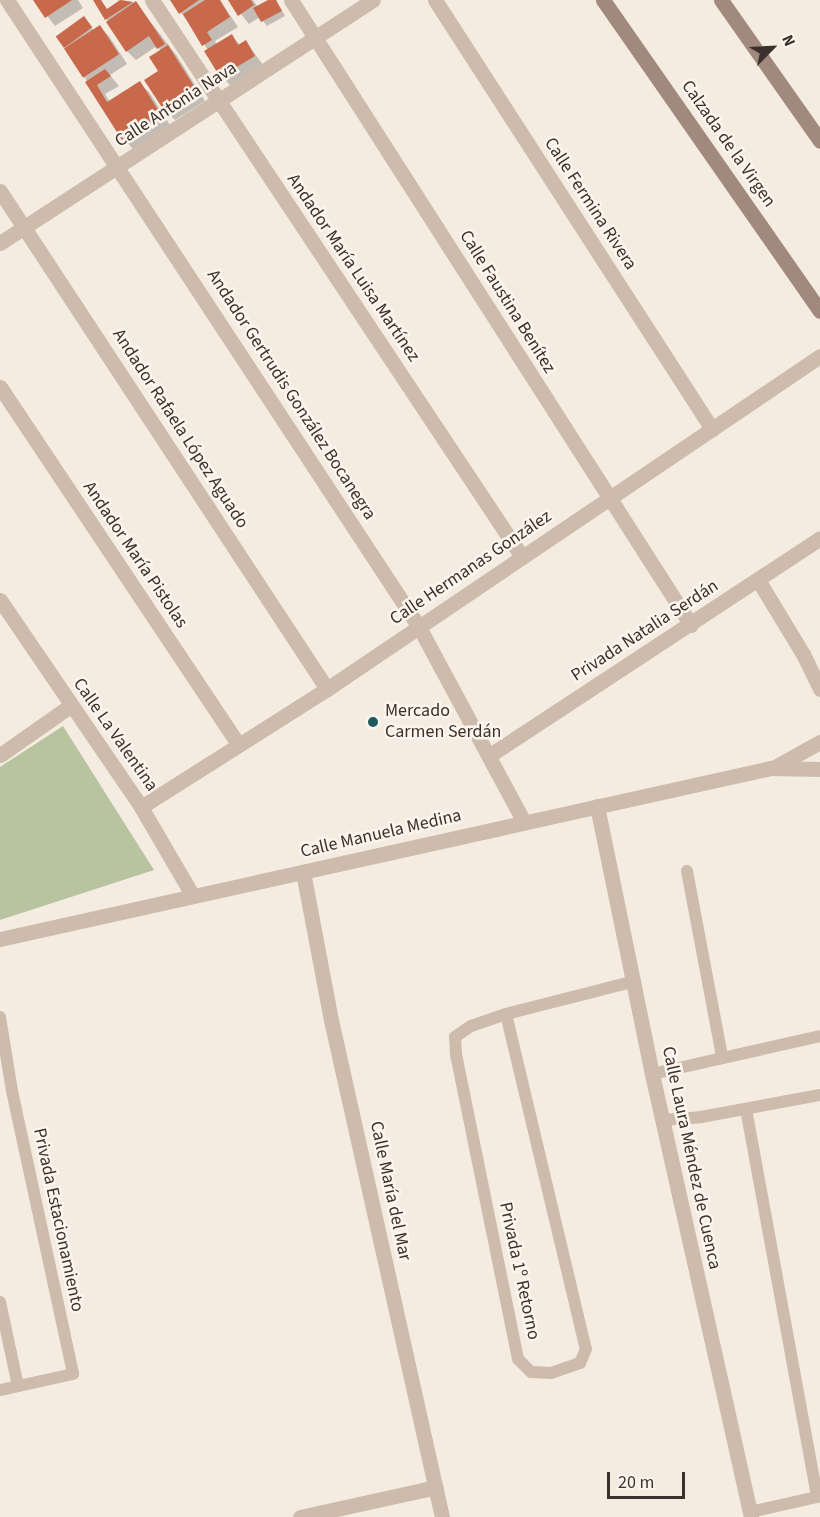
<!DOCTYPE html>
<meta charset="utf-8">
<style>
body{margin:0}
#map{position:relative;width:820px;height:1517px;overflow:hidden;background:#f4ebe1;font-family:"Source Sans 3",sans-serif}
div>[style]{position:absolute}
.green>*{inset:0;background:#b8c4a0}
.shadow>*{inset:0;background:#0003}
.building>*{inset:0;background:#c8694b;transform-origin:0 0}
.service>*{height:12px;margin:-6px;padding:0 6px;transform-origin:6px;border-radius:6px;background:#cdbbac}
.minor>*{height:15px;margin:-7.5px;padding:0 7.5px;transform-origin:7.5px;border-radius:7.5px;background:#cdbbac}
.tertiary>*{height:15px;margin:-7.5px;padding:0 7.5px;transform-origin:7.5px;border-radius:7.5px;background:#cdbbac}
.secondary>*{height:15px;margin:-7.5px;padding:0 7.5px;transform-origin:7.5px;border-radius:7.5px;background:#a18a7d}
.dots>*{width:16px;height:16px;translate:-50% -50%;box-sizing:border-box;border:3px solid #fbf5ee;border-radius:50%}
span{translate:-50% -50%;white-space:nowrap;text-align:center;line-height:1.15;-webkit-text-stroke:5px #fbf5ee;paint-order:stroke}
.street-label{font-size:18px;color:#3b302b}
.poi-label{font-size:18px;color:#3b302b}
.left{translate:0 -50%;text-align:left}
.north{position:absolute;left:742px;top:18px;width:60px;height:60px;-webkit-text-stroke:4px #fbf5ee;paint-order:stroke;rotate:66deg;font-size:16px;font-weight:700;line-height:24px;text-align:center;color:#3b302b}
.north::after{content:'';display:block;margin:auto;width:21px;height:27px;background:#3b302b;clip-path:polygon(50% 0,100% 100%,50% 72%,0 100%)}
.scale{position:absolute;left:607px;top:1472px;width:78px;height:27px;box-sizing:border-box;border:3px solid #3b302b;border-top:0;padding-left:8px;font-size:18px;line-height:21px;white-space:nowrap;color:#3b302b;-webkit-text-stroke:4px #fbf5ee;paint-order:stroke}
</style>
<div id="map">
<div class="green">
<i style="clip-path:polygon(63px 726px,154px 870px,0 920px,0 767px)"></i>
</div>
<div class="shadow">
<i style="clip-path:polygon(35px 0,78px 0,83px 8px,55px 26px)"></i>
<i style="clip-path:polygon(94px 0,101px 0,107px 10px,122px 0,136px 3px,177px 56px,205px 101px,175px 120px,166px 111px,160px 72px,161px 51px,157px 46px,136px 60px,127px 51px)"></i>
<i style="clip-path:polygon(172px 0,220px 0,238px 27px,215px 41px,217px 45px,232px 36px,240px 45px,246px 42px,264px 66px,230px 85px,221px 76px,208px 50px)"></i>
<i style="clip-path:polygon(230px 0,253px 0,258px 7px,276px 0,285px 16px,267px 26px,260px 17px,249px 24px)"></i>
<i style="clip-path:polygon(88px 22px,94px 31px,100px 27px,109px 36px,127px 64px,110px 75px,119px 86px,105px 94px,110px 102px,139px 83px,149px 92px,170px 125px,133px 149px,124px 139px,64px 45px)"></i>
</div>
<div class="building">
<i style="clip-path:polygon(33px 0,72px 0,45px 18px)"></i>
<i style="clip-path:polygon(93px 0,101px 0,107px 9px,120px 0,133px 2px,105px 20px)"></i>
<i style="clip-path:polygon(170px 0,199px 0,179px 14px)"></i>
<i style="clip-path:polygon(205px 0,220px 0,230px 17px,207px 32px,212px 40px,202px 46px,183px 14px)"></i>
<i style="clip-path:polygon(228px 0,251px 0,254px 5px,238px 16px)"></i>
<i style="clip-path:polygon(268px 0,276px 0,282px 11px,261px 22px,253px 8px)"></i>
<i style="clip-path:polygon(136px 1px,165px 44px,157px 49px,149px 36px,126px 52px,106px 22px)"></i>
<i style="left:84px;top:16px;width:14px;height:35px;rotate:54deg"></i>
<i style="left:100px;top:25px;width:35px;height:43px;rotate:57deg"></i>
<i style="clip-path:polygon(232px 34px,238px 45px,246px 40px,255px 56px,220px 77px,204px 51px)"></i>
<i style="clip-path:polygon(168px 45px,197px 91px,165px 112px,144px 80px,158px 71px,149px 57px)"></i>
<i style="clip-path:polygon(105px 69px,111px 76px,97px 85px,107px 102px,140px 81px,162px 116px,122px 140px,85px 82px)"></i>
</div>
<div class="service">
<i style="left:687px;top:871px;width:188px;rotate:79.3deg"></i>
<i style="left:506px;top:1014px;width:344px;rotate:76.6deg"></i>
<i style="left:586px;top:1349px;width:15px;rotate:113deg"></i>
<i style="left:580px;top:1363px;width:31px;rotate:161deg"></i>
<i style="left:551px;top:1373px;width:20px;rotate:-177deg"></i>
<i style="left:531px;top:1372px;width:18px;rotate:-135deg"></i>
<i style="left:518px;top:1359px;width:310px;rotate:-101.5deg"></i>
<i style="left:456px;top:1055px;width:18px;rotate:-93deg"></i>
<i style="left:455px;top:1037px;width:19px;rotate:-35deg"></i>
<i style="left:471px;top:1026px;width:37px;rotate:-19deg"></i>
<i style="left:506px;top:1014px;width:133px;rotate:-14.3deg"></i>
<i style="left:0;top:1017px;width:75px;rotate:80.8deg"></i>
<i style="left:12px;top:1091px;width:289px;rotate:77.8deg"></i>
<i style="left:73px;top:1374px;width:75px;rotate:167.6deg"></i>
<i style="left:652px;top:1074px;width:172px;rotate:-12.7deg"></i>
<i style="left:746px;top:1109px;width:394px;rotate:79.6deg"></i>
<i style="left:817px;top:1497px;width:3px;rotate:-18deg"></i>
<i style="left:662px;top:1120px;width:39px;rotate:-4deg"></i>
<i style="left:701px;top:1117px;width:121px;rotate:-10.5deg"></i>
<i style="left:0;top:1302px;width:86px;rotate:77.9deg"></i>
<i style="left:750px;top:1512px;width:69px;rotate:-12.6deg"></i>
</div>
<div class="minor">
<i style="left:7px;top:0;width:750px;rotate:56.69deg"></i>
<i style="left:419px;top:627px;width:221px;rotate:61.7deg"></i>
<i style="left:152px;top:0;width:669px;rotate:56.4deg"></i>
<i style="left:291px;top:0;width:742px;rotate:57.38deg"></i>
<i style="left:435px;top:0;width:511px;rotate:57.15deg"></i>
<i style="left:0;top:191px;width:596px;rotate:56.71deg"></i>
<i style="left:0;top:243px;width:445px;rotate:-33.1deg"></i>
<i style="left:0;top:387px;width:429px;rotate:56.3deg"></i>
<i style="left:758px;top:580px;width:87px;rotate:58.7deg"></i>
<i style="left:803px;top:654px;width:39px;rotate:64deg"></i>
<i style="left:0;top:600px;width:250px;rotate:55.7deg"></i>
<i style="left:141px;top:807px;width:103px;rotate:59.7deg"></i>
<i style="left:0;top:755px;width:85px;rotate:-35deg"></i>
<i style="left:490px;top:755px;width:395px;rotate:-33.3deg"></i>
<i style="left:597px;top:806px;width:274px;rotate:78.4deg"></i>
<i style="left:652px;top:1074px;width:454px;rotate:77.4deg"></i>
<i style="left:141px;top:807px;width:220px;rotate:-32.4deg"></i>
<i style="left:327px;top:689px;width:595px;rotate:-34.04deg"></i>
<i style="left:303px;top:872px;width:151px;rotate:79.3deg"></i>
<i style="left:331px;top:1020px;width:509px;rotate:77.41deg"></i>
<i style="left:300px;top:1517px;width:139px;rotate:-12.4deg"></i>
</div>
<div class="tertiary">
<i style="left:773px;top:768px;width:54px;rotate:-29deg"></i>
<i style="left:0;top:939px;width:790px;rotate:-12.51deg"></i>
<i style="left:771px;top:768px;width:49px;rotate:1.2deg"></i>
</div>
<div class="secondary">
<i style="left:603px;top:0;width:379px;rotate:55.1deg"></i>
<i style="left:721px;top:0;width:172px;rotate:54.9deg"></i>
</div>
<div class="dots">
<i style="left:373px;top:722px;background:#1f5a5e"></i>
</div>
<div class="street-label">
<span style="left:176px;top:105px;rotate:-33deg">Calle Antonia Nava</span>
<span style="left:728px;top:144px;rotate:55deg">Calzada de la Virgen</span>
<span style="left:590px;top:204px;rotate:57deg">Calle Fermina Rivera</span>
<span style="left:353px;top:268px;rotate:56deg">Andador María Luisa Martínez</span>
<span style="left:507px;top:302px;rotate:58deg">Calle Faustina Benítez</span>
<span style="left:291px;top:395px;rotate:57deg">Andador Gertrudis González Bocanegra</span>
<span style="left:180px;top:429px;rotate:57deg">Andador Rafaela López Aguado</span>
<span style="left:135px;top:555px;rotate:56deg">Andador María Pistolas</span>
<span style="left:471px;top:568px;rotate:-34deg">Calle Hermanas González</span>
<span style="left:645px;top:631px;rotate:-33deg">Privada Natalia Serdán</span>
<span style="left:115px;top:735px;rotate:55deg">Calle La Valentina</span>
<span style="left:381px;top:834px;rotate:-13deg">Calle Manuela Medina</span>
<span style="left:691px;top:1158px;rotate:78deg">Calle Laura Méndez de Cuenca</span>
<span style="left:390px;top:1191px;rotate:78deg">Calle María del Mar</span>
<span style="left:58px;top:1220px;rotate:78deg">Privada Estacionamiento</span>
<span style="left:519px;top:1271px;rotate:78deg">Privada 1º Retorno</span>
</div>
<div class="poi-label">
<span class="left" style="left:385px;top:722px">Mercado<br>Carmen Serdán</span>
</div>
<div class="north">N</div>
<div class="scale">20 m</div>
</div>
